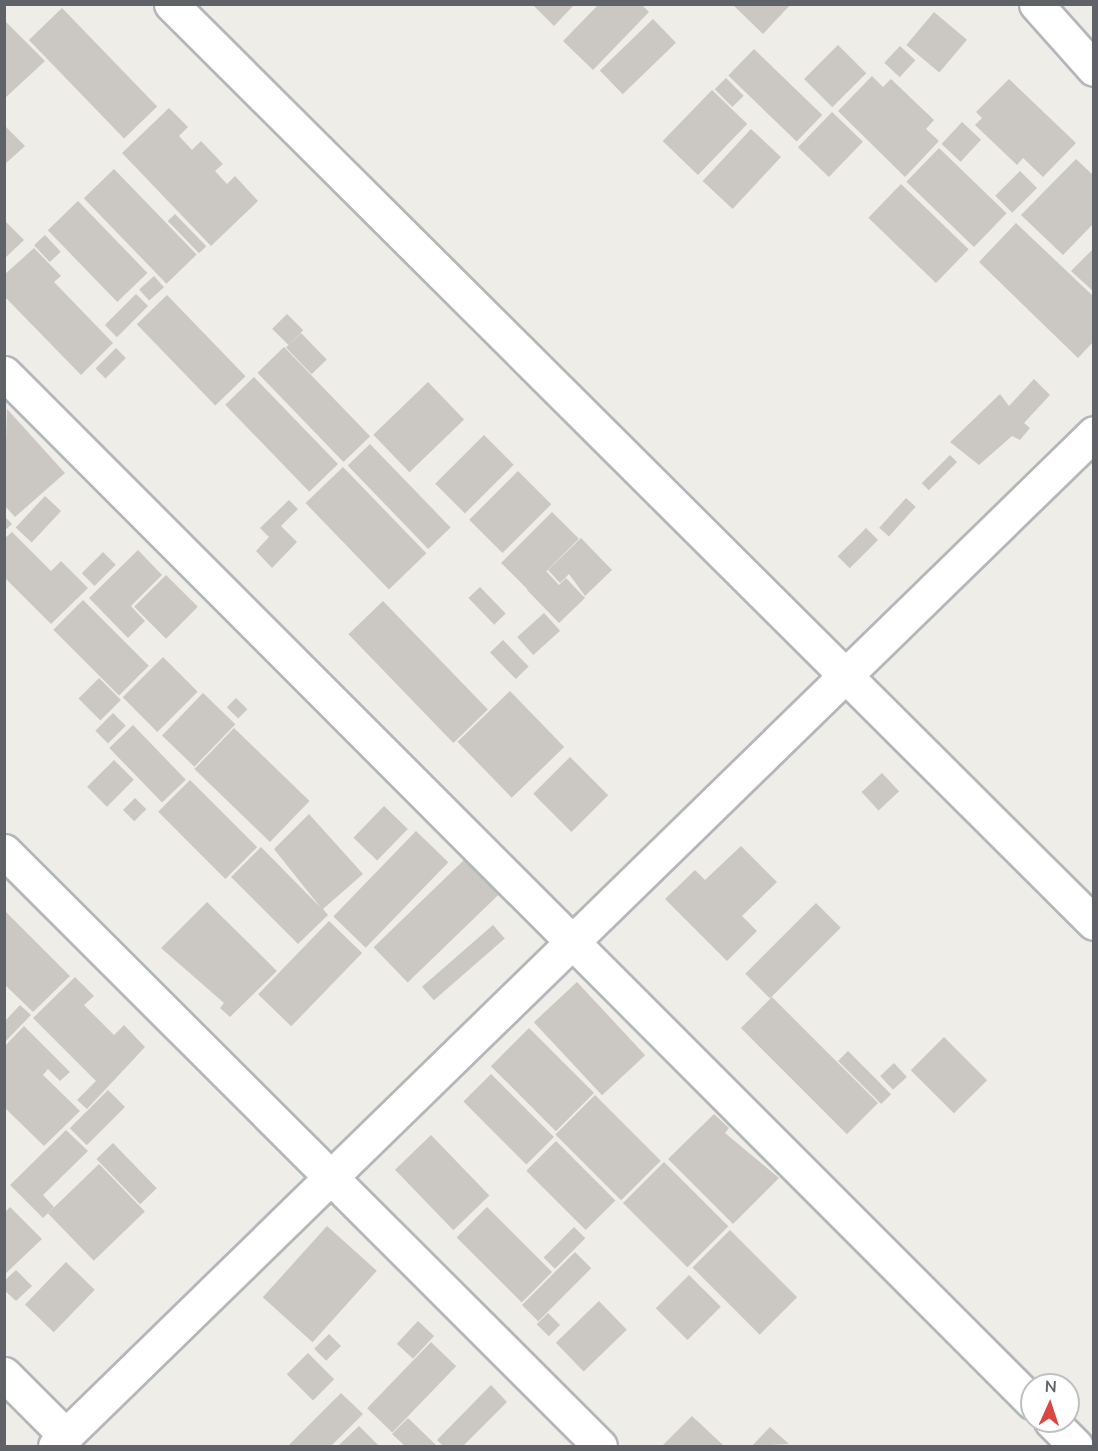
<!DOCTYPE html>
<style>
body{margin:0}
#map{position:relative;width:1098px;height:1451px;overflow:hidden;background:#efede7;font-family:"Nunito Sans",sans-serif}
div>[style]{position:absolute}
.building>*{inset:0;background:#cbc8c4;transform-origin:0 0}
.roads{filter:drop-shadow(2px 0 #b4b7ba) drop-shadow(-2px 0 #b4b7ba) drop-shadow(0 2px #b4b7ba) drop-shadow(0 -2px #b4b7ba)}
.minor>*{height:33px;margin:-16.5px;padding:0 16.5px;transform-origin:16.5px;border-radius:16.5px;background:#fff}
span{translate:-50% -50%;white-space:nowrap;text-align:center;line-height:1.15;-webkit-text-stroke:4.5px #fff;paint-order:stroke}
.frame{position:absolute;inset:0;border:6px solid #5f6266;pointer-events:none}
.north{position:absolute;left:1020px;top:1373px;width:60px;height:60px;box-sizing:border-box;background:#fff;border:2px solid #bfc0c2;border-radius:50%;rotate:3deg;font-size:16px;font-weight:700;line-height:24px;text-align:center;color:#5f6266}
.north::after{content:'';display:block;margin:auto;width:21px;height:27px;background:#da4742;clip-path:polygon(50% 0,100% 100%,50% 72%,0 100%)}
</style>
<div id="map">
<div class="building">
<i style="clip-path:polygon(532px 4px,575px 4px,554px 26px)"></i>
<i style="clip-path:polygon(599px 4px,641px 4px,649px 12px,593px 70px,563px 41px)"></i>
<i style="clip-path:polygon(732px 4px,791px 4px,763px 34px)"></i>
<i style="left:62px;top:8px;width:137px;height:46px;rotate:46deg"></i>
<i style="left:934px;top:12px;width:43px;height:43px;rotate:40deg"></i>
<i style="left:653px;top:19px;width:33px;height:74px;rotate:46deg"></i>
<i style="clip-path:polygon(4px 20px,45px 61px,4px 99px)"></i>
<i style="left:838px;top:45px;width:40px;height:48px;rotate:45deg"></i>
<i style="left:900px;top:46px;width:21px;height:23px;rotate:43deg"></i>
<i style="left:754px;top:49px;width:95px;height:37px;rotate:44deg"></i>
<i style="clip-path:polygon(872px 76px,883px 87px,891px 79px,934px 120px,926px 129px,939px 141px,905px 177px,838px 111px)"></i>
<i style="left:726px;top:78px;width:25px;height:16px;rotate:45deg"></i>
<i style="clip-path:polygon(1009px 79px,1076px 143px,1043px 177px,1023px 158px,1017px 165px,975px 125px,982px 118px,976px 112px)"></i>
<i style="left:712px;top:90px;width:49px;height:71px;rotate:44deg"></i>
<i style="clip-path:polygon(169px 108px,188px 127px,179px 136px,192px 150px,201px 141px,223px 164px,215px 171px,227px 184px,235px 176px,258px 201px,211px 246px,122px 153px)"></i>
<i style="left:832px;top:112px;width:43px;height:49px;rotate:44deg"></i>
<i style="left:962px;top:122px;width:26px;height:30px;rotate:43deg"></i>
<i style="clip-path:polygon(4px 125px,25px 146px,4px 165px)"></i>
<i style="left:751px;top:129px;width:41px;height:71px;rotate:43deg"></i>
<i style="left:939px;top:148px;width:94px;height:47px;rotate:44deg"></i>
<i style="clip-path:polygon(1076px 159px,1094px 176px,1094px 223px,1063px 255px,1021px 215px)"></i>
<i style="left:114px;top:169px;width:119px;height:42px;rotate:46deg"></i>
<i style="left:1020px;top:171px;width:24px;height:35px;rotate:45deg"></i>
<i style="left:901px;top:184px;width:94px;height:47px;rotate:44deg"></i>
<i style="left:78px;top:201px;width:100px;height:42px;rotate:46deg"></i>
<i style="left:175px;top:214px;width:45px;height:10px;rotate:46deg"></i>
<i style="clip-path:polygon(4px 220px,24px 240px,4px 259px)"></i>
<i style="clip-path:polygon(1016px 223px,1094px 297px,1094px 341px,1078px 358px,979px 262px)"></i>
<i style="left:45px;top:235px;width:23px;height:15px;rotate:47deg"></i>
<i style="clip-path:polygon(34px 248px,61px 276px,54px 282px,113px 343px,81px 375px,4px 296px,4px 275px)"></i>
<i style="clip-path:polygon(1094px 248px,1094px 292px,1071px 271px)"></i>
<i style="left:154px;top:276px;width:15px;height:20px;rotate:48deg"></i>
<i style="left:136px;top:294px;width:17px;height:44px;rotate:45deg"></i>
<i style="left:167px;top:295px;width:113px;height:42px;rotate:46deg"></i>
<i style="left:287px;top:314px;width:23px;height:21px;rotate:45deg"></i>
<i style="left:301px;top:333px;width:37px;height:21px;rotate:46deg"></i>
<i style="left:284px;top:347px;width:124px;height:37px;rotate:46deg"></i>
<i style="left:116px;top:348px;width:14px;height:29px;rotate:45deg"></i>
<i style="left:254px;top:377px;width:121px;height:40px;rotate:46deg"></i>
<i style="clip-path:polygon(1034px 379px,1050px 395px,1024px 423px,1030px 428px,1020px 440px,1012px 436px,979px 465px,950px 442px,1000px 394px,1009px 406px)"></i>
<i style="left:428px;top:382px;width:52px;height:76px;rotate:46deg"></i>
<i style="clip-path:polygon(7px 409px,65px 473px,15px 517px,4px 505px)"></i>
<i style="left:484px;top:435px;width:42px;height:69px;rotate:45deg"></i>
<i style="left:370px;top:444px;width:116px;height:31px;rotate:46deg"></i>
<i style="left:950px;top:455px;width:10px;height:40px;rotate:45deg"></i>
<i style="left:343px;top:467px;width:120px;height:52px;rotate:46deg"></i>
<i style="left:518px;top:471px;width:47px;height:69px;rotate:45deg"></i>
<i style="left:45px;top:496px;width:22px;height:43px;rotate:43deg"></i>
<i style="left:906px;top:498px;width:13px;height:40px;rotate:42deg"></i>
<i style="clip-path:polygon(289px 500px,298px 509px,281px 526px,297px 542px,272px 568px,256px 551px,269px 537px,260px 528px)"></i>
<i style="left:552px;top:512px;width:38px;height:72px;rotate:45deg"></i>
<i style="clip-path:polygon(4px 516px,12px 524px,4px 531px)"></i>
<i style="left:866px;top:528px;width:17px;height:40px;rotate:45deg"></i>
<i style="clip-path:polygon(12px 532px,51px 571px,61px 561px,88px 588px,51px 624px,4px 577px,4px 539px)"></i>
<i style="clip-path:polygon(581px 538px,612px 570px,585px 596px,569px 574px,560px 583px,548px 570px)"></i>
<i style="clip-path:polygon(138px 550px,162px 575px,131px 606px,145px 621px,128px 638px,89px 598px)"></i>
<i style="left:103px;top:552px;width:18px;height:30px;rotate:45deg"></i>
<i style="clip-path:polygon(546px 571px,559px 585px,566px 578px,585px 598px,559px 623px,527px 590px)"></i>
<i style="left:166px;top:575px;width:45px;height:45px;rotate:45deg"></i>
<i style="left:480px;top:587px;width:37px;height:16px;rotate:46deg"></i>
<i style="left:83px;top:600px;width:93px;height:42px;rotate:45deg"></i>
<i style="left:383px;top:601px;width:151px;height:48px;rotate:46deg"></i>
<i style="left:544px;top:613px;width:24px;height:36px;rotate:48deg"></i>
<i style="left:503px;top:640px;width:37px;height:18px;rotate:46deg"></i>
<i style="left:163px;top:657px;width:49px;height:57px;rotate:45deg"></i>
<i style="left:99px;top:678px;width:31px;height:29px;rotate:45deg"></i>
<i style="left:510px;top:691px;width:78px;height:73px;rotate:46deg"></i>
<i style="left:203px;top:693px;width:45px;height:59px;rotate:44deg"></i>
<i style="left:236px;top:698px;width:16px;height:13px;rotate:45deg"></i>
<i style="left:113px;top:713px;width:18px;height:25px;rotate:45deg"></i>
<i style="left:133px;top:725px;width:76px;height:33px;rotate:46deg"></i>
<i style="left:234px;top:728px;width:105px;height:57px;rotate:44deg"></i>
<i style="left:570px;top:757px;width:54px;height:52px;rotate:45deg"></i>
<i style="left:114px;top:760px;width:28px;height:38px;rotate:45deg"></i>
<i style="left:882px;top:773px;width:25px;height:28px;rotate:47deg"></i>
<i style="left:190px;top:780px;width:95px;height:45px;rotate:45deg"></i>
<i style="left:135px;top:798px;width:16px;height:17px;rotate:45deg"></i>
<i style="left:384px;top:806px;width:33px;height:44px;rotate:44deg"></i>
<i style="clip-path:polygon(309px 814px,363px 874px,323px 909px,328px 915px,298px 944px,231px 877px,261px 847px,321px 908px,274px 849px)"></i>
<i style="left:416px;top:831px;width:45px;height:119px;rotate:44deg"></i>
<i style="clip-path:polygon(741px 846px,777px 882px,742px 916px,757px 931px,727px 961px,665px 899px,695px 870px,705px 880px)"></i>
<i style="left:465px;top:859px;width:49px;height:127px;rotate:46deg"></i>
<i style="clip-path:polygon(207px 902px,277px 971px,230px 1017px,220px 1008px,224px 1003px,161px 948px)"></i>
<i style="left:816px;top:903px;width:35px;height:100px;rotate:45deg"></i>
<i style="clip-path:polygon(4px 910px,70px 976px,33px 1012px,4px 984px)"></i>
<i style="left:329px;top:921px;width:46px;height:102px;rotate:44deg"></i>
<i style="left:493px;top:925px;width:18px;height:94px;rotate:49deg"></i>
<i style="clip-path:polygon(75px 977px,94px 996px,84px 1005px,114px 1035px,124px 1025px,145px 1047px,87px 1109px,77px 1100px,96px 1081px,33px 1018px)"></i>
<i style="left:577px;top:982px;width:100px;height:59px;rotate:47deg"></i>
<i style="left:772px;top:997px;width:150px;height:44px;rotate:45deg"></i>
<i style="clip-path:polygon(20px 1005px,31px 1015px,5px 1042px,5px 1021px)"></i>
<i style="clip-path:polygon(24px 1026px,70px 1072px,60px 1081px,48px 1069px,43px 1075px,80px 1111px,44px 1146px,4px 1107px,4px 1047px)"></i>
<i style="left:529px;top:1028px;width:92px;height:54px;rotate:45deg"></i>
<i style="left:944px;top:1037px;width:61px;height:47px;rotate:45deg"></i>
<i style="left:848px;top:1051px;width:61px;height:14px;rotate:45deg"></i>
<i style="left:894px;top:1063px;width:19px;height:19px;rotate:47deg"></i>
<i style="left:491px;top:1074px;width:89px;height:39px;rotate:45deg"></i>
<i style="left:108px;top:1090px;width:24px;height:54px;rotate:45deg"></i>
<i style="left:595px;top:1095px;width:93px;height:56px;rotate:45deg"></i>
<i style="clip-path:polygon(714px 1114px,729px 1128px,725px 1133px,779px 1178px,733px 1224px,668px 1159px)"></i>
<i style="clip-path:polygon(66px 1130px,88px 1151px,43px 1195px,54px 1207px,43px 1218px,10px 1185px)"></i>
<i style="left:431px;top:1135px;width:84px;height:50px;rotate:46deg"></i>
<i style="left:556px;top:1141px;width:84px;height:42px;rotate:45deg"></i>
<i style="left:113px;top:1143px;width:63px;height:23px;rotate:46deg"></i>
<i style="left:664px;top:1162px;width:91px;height:58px;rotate:45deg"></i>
<i style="left:99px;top:1164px;width:66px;height:71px;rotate:46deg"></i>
<i style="clip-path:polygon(10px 1207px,42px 1239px,4px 1275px,4px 1213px)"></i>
<i style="left:487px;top:1207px;width:92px;height:43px;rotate:45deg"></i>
<i style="left:327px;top:1226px;width:67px;height:96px;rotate:42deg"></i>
<i style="left:574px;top:1227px;width:16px;height:43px;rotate:45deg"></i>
<i style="left:730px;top:1230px;width:95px;height:53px;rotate:45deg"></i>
<i style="left:575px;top:1252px;width:23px;height:75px;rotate:45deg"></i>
<i style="left:66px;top:1262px;width:40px;height:59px;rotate:44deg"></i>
<i style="clip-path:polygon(16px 1270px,32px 1286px,16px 1301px,4px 1290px,4px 1281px)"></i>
<i style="left:689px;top:1275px;width:45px;height:47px;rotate:45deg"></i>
<i style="left:599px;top:1301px;width:40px;height:60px;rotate:46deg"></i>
<i style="left:548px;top:1313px;width:17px;height:16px;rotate:45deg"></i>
<i style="left:418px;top:1321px;width:22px;height:31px;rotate:43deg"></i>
<i style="left:329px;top:1334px;width:17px;height:21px;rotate:45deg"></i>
<i style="left:431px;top:1342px;width:35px;height:92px;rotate:44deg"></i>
<i style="left:308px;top:1353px;width:37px;height:30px;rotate:45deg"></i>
<i style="clip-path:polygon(491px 1385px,507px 1402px,463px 1446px,443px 1446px,437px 1440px)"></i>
<i style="clip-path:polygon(341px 1393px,363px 1414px,331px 1446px,288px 1446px)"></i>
<i style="clip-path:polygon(692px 1416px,724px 1446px,662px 1446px)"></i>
<i style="clip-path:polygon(408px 1418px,437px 1446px,405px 1446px,392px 1434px)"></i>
<i style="clip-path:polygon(359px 1426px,379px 1446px,338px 1446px)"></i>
<i style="clip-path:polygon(770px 1427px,789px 1444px,752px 1446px)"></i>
</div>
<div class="roads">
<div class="minor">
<i style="left:171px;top:4px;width:1302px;rotate:44.88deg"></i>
<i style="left:1036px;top:4px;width:87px;rotate:48.3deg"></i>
<i style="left:4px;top:373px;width:1455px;rotate:45.03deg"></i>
<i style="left:4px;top:851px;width:842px;rotate:44.95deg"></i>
<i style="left:4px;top:1374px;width:88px;rotate:45deg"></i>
<i style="left:1051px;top:1421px;width:35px;rotate:45deg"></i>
<i style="left:55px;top:1446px;width:1451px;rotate:-44.27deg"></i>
</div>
</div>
<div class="frame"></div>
<div class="north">N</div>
</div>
